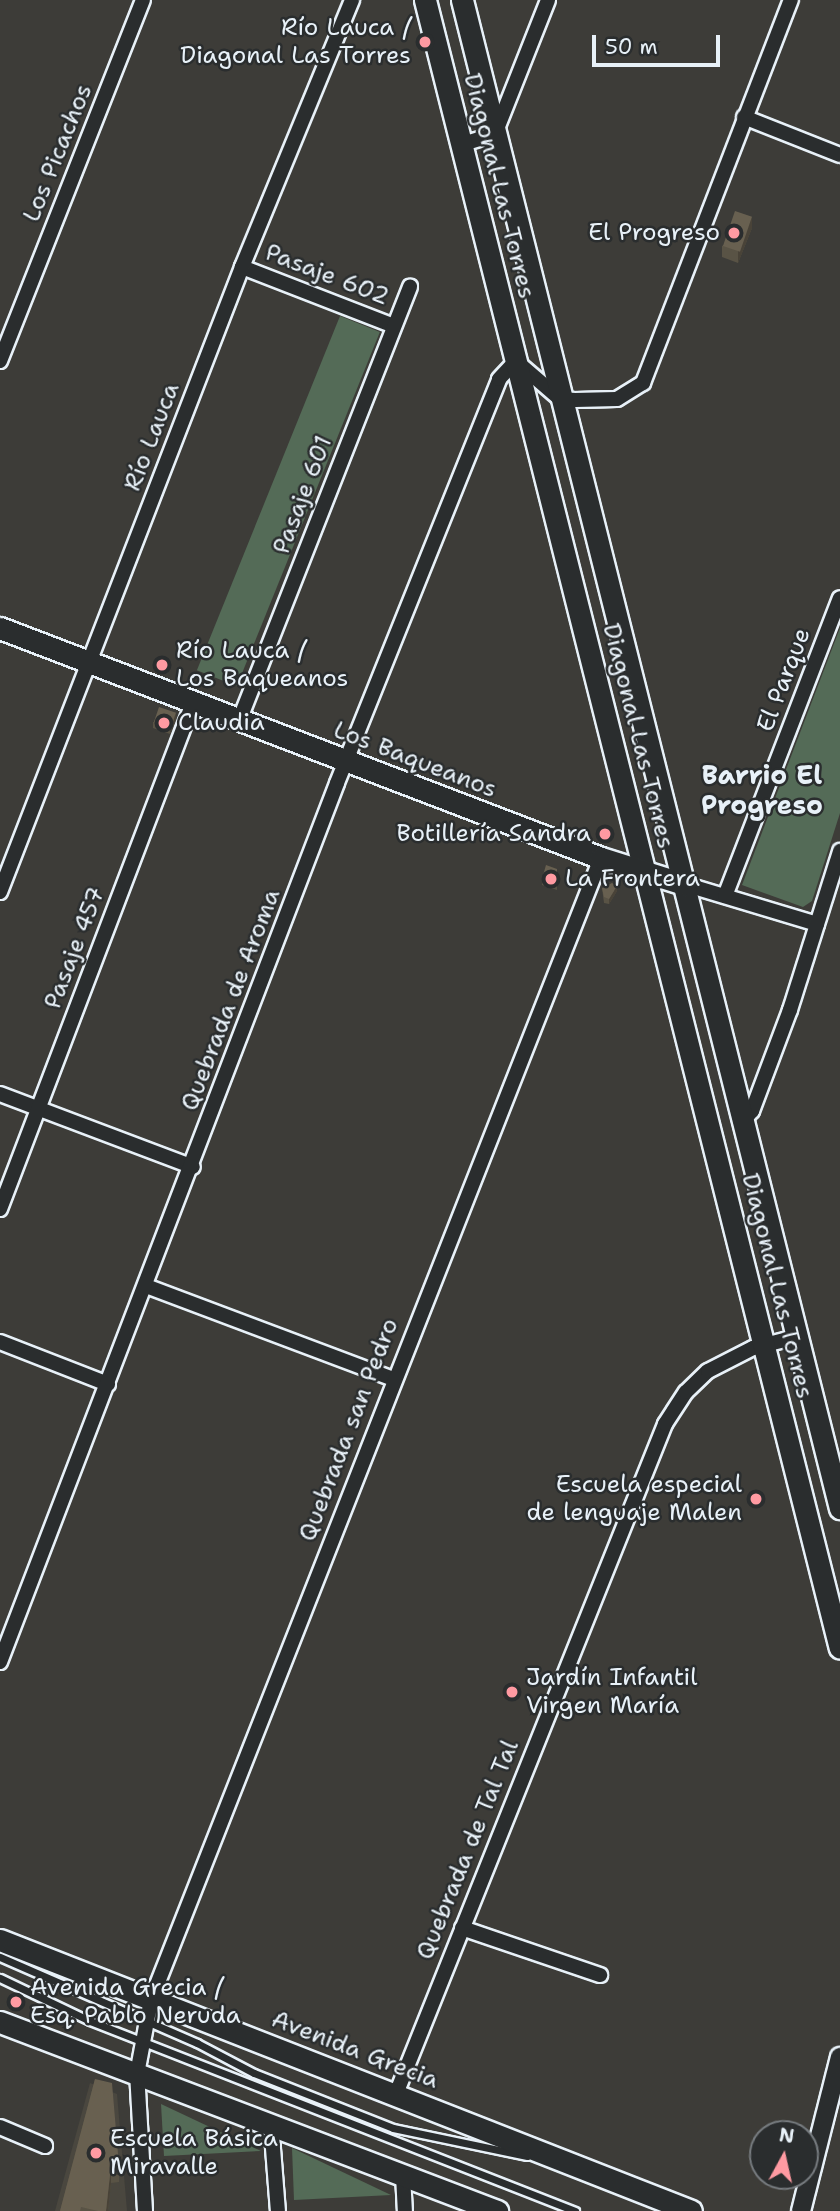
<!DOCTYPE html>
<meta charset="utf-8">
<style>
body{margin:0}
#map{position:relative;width:840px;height:2211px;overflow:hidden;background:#3d3c38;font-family:"Shantell Sans",sans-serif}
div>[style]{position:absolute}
.built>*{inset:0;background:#4a473f}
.green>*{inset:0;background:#546b57;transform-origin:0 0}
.roads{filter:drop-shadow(2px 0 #e8f1f8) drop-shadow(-2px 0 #e8f1f8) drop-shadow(0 2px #e8f1f8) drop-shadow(0 -2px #e8f1f8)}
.service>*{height:7px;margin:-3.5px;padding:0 3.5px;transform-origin:3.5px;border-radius:3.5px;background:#2a2d2e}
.minor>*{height:14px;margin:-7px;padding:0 7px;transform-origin:7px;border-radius:7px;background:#2a2d2e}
.tertiary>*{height:18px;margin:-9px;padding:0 9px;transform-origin:9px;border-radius:9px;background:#2a2d2e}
.secondary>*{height:21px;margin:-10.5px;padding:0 10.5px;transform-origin:10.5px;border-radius:10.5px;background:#2a2d2e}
.wall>*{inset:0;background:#595345}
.shaded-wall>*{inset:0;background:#494338}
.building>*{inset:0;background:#686050;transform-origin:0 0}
.dots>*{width:19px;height:19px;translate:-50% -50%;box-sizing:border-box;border:4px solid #2a2d2e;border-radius:50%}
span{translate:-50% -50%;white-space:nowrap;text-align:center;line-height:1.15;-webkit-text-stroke:5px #2a2d2e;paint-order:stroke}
.poi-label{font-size:24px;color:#e8f1f8}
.right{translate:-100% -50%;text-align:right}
.left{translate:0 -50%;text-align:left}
.street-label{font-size:24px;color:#e8f1f8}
.neighbourhood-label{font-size:26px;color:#e8f1f8;font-weight:700}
.north{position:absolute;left:749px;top:2120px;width:70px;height:70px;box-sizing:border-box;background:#2a2d2e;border:2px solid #767b7f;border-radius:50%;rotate:8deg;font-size:19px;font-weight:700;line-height:28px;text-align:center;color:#e8f1f8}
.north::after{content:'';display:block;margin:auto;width:24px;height:32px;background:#ff9aa2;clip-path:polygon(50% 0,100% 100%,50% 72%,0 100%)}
.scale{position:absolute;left:592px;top:35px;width:128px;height:32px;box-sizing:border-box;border:4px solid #e8f1f8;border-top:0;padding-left:9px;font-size:21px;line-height:24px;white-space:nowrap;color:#e8f1f8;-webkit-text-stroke:5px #2a2d2e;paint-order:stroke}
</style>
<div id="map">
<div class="built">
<i style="clip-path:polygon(90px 2083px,117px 2094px,127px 2211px,55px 2211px)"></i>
</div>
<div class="green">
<i style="left:340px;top:316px;width:43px;height:382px;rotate:22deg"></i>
<i style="clip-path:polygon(840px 628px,840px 813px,812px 901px,803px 907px,742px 885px)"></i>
<i style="clip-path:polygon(161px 2104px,261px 2151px,164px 2156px)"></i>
<i style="clip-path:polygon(292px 2148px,391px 2195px,294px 2200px)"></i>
</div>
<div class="roads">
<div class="service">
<i style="left:0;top:1957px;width:215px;rotate:23.6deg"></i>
<i style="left:197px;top:2043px;width:64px;rotate:27.8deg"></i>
<i style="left:254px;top:2073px;width:149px;rotate:21.6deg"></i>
<i style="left:393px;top:2128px;width:137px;rotate:11.8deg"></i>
<i style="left:0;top:1978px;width:100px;rotate:25.5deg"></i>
<i style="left:90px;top:2021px;width:521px;rotate:21.39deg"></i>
</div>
<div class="minor">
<i style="left:744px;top:117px;width:103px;rotate:21.6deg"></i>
<i style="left:463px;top:144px;width:34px;rotate:-17deg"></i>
<i style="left:495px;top:134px;width:144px;rotate:-68.4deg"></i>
<i style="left:242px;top:267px;width:163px;rotate:21.2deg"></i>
<i style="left:0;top:361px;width:388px;rotate:-68.4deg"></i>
<i style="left:239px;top:721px;width:467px;rotate:-68.5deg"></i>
<i style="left:684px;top:884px;width:139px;rotate:16.7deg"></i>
<i style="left:0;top:892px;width:670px;rotate:-68.83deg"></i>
<i style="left:242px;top:267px;width:289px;rotate:-67.6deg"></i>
<i style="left:725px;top:896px;width:319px;rotate:-68.9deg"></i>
<i style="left:0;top:1094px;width:206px;rotate:20.7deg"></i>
<i style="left:742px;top:1122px;width:15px;rotate:-48deg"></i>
<i style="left:752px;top:1111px;width:108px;rotate:-69.4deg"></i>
<i style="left:790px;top:1010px;width:167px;rotate:-72.5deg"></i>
<i style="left:0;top:1209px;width:542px;rotate:-69.12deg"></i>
<i style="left:146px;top:1286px;width:265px;rotate:20.6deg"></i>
<i style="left:0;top:1342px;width:116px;rotate:21.3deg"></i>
<i style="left:0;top:1662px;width:941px;rotate:-69.02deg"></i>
<i style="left:337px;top:783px;width:435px;rotate:-68.1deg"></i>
<i style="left:499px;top:379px;width:25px;rotate:-47deg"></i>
<i style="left:516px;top:361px;width:58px;rotate:40.8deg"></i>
<i style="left:560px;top:399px;width:15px;rotate:4deg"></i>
<i style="left:575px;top:400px;width:42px;rotate:-1.4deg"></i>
<i style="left:617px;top:399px;width:31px;rotate:-32deg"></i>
<i style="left:643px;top:383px;width:411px;rotate:-68.9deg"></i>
<i style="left:462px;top:1928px;width:146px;rotate:18.8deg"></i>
<i style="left:396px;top:2094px;width:722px;rotate:-68.12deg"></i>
<i style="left:665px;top:1424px;width:38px;rotate:-57deg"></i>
<i style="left:686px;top:1392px;width:30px;rotate:-44deg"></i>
<i style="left:708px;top:1371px;width:51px;rotate:-27.1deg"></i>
<i style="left:753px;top:1348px;width:44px;rotate:-14.3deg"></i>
<i style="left:271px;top:2123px;width:88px;rotate:85.5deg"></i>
<i style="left:0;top:2127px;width:49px;rotate:22.9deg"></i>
<i style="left:403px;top:2175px;width:36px;rotate:87deg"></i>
<i style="left:145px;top:2211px;width:137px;rotate:-93.3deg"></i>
<i style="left:137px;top:2074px;width:75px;rotate:-79.3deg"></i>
<i style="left:151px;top:2000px;width:1227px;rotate:-68.49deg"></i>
</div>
<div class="tertiary">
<i style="left:801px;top:2211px;width:159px;rotate:-75.8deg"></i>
</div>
<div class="secondary">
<i style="left:425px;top:0;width:1699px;rotate:75.87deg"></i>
<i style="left:462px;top:0;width:1555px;rotate:75.93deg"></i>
<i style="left:0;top:628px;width:644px;rotate:20.94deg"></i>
<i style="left:601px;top:858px;width:87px;rotate:17.4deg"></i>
<i style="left:0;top:1940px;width:742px;rotate:21.41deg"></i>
<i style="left:0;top:2022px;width:532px;rotate:20.82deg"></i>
</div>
</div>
<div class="wall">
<i style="clip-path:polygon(752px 228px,738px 263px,722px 257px,722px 246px)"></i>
<i style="clip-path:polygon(176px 719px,170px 734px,153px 728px,153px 722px)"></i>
<i style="clip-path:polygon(557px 869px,557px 890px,542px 885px,542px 879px)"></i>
<i style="clip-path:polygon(602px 888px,617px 891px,609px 904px,604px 903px)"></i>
<i style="clip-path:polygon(95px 2079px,119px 2166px,119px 2182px,111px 2183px,108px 2211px,60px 2211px)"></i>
</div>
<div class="shaded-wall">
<i style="clip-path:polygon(752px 217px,752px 228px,738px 263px,738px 252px)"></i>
<i style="clip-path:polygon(176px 713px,176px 719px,170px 734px,170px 728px)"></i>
<i style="clip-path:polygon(617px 886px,617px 891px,609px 904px,609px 899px)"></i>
<i style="clip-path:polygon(111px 2166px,111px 2183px,108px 2211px,106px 2211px)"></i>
</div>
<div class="building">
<i style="left:735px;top:211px;width:18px;height:37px;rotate:19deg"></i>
<i style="left:159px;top:707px;width:18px;height:16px;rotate:19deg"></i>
<i style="clip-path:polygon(546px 865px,557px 869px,557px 885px,542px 879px)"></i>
<i style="clip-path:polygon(612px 883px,617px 886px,609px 899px,604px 897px,602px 888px)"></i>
<i style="clip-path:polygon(95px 2079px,112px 2083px,119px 2166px,111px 2166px,106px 2211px,98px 2211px,81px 2207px,80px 2211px,60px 2211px)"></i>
</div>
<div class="dots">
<i style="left:425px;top:42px;background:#ff9aa2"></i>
<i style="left:734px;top:233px;background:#ff9aa2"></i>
<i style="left:162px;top:665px;background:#ff9aa2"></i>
<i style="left:164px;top:723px;background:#ff9aa2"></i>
<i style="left:605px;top:834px;background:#ff9aa2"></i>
<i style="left:551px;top:879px;background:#ff9aa2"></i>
<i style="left:756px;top:1499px;background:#ff9aa2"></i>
<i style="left:512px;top:1692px;background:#ff9aa2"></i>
<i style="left:16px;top:2002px;background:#ff9aa2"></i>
<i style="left:96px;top:2153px;background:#ff9aa2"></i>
</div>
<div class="poi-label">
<span class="right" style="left:411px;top:42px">Río Lauca /<br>Diagonal Las Torres</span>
<span class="right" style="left:720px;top:233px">El Progreso</span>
<span class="left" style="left:176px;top:665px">Río Lauca /<br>Los Baqueanos</span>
<span class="left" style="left:178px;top:723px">Claudia</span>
<span class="right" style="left:591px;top:834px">Botillería Sandra</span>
<span class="left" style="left:565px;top:879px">La Frontera</span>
<span class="right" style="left:742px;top:1499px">Escuela especial<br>de lenguaje Malen</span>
<span class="left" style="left:526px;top:1692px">Jardín Infantil<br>Virgen María</span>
<span class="left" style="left:30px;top:2002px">Avenida Grecia /<br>Esq. Pablo Neruda</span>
<span class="left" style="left:110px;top:2153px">Escuela Básica<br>Miravalle</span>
</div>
<div class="street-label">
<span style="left:58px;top:153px;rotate:-68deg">Los Picachos</span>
<span style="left:499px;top:186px;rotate:76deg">Diagonal Las Torres</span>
<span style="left:327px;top:275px;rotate:21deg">Pasaje 602</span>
<span style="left:152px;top:437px;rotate:-69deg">Río Lauca</span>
<span style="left:303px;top:495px;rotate:-69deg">Pasaje 601</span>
<span style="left:784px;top:680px;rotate:-69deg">El Parque</span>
<span style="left:638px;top:736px;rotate:76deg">Diagonal Las Torres</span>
<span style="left:415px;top:760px;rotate:21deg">Los Baqueanos</span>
<span style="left:75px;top:948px;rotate:-69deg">Pasaje 457</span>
<span style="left:231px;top:1000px;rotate:-69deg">Quebrada de Aroma</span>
<span style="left:777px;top:1286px;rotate:76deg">Diagonal Las Torres</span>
<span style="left:349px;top:1430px;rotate:-69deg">Quebrada san Pedro</span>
<span style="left:468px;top:1850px;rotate:-68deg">Quebrada de Tal Tal</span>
<span style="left:355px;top:2050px;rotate:21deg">Avenida Grecia</span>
</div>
<div class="neighbourhood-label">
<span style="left:762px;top:790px">Barrio El<br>Progreso</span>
</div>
<div class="north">N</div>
<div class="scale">50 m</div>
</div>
